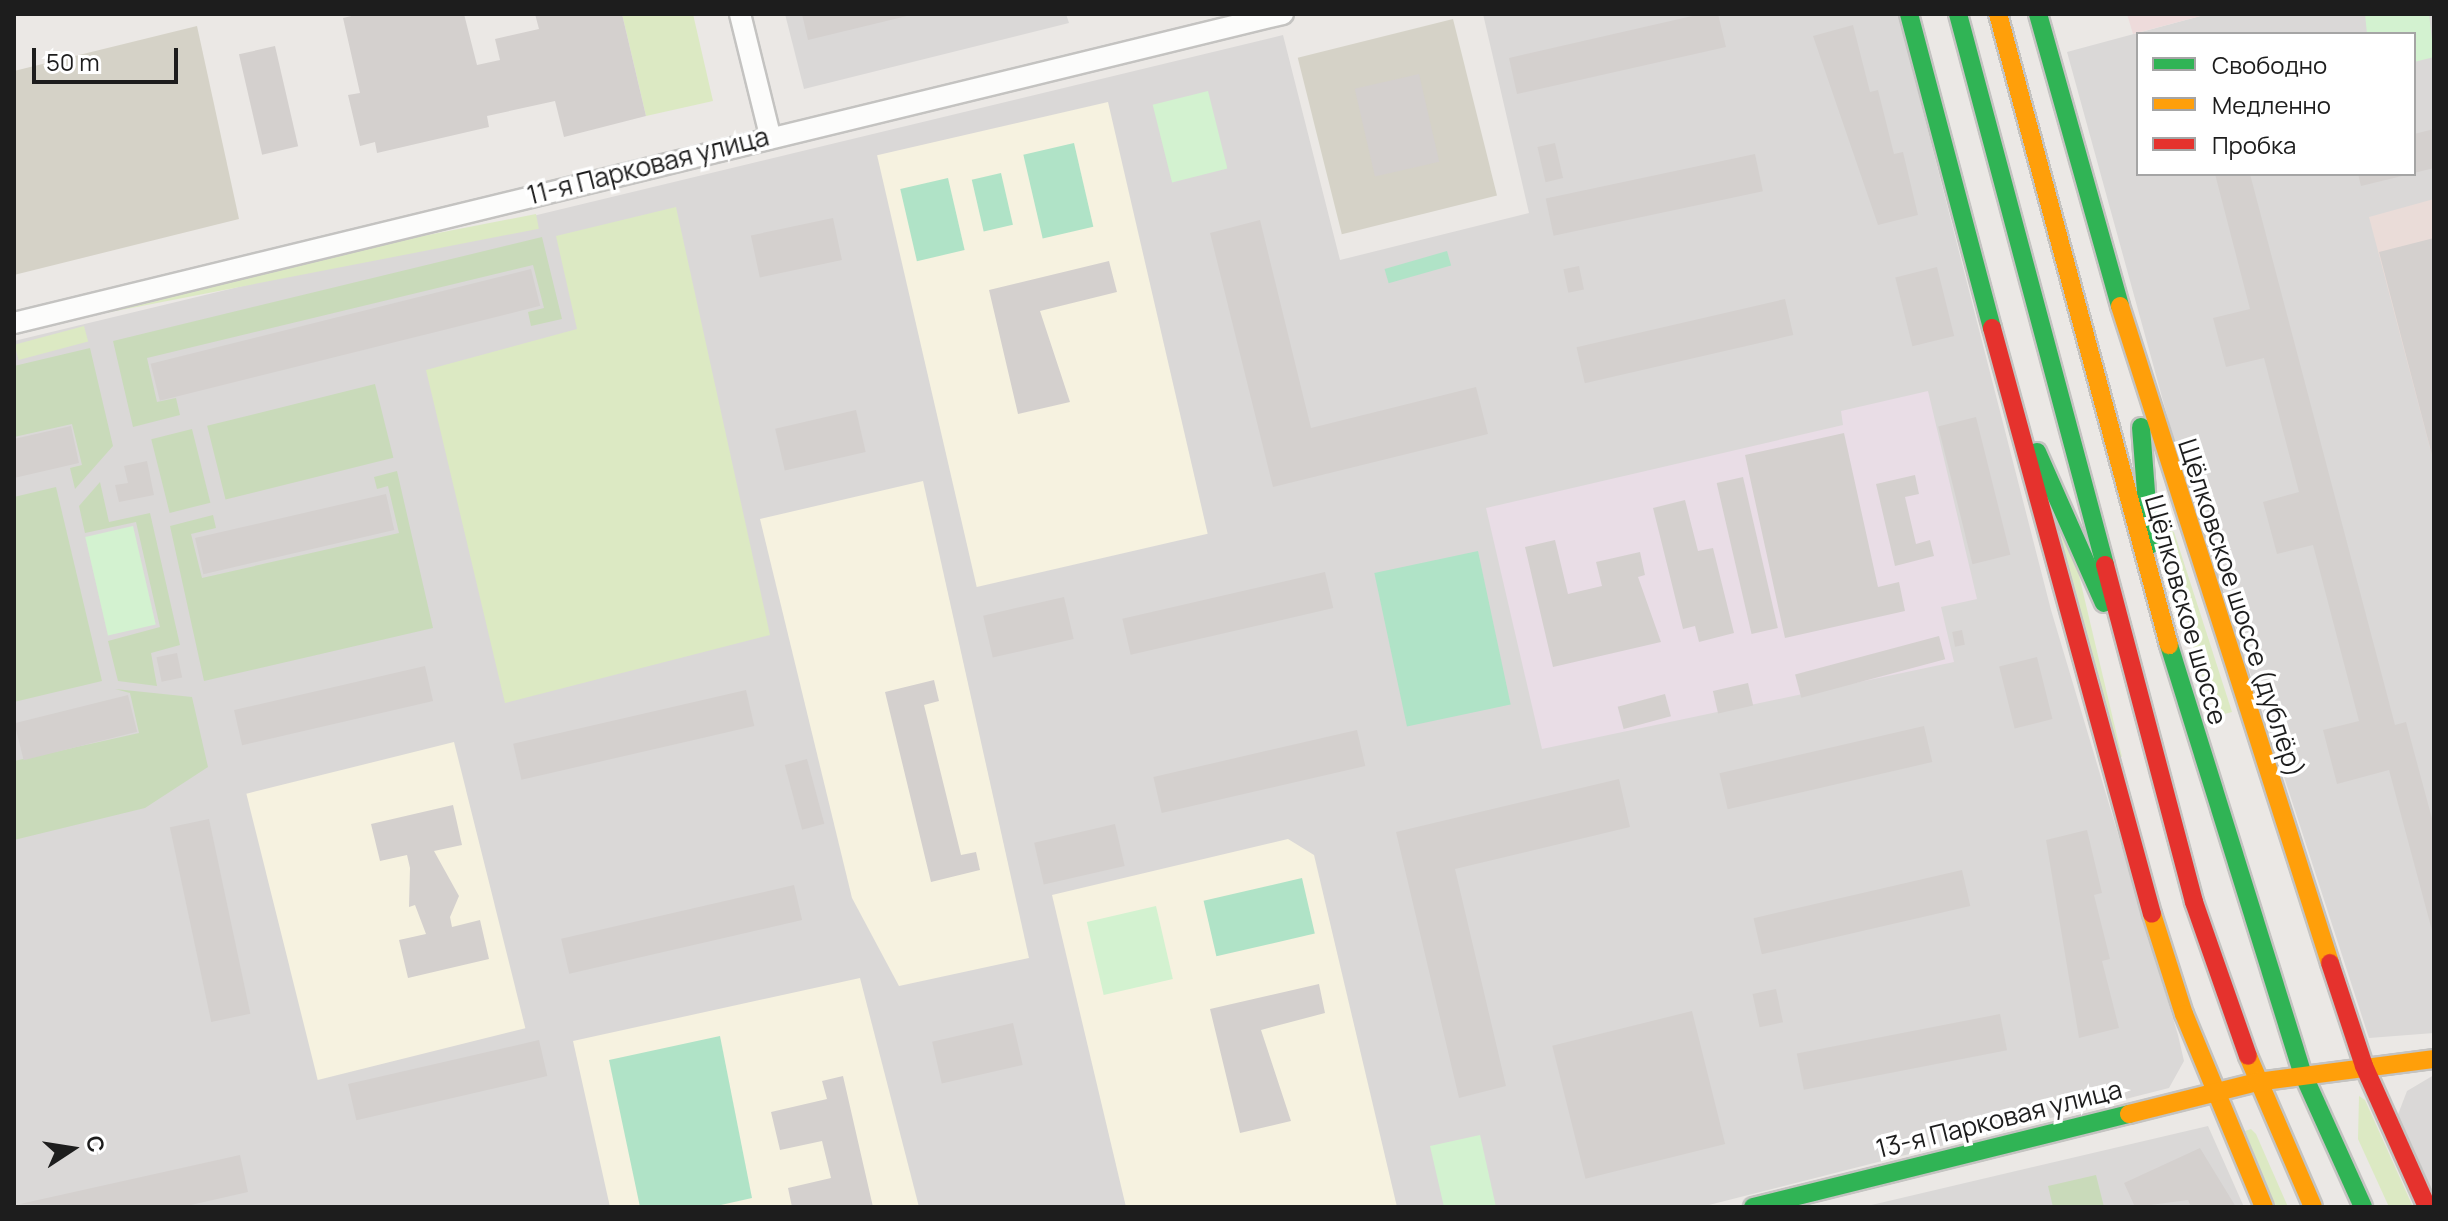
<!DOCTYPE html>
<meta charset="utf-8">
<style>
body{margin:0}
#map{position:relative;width:2448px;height:1221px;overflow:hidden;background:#ebe8e5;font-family:Manrope,sans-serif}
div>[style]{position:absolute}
.residential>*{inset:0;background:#dad8d7}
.commercial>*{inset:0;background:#eedbdb}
.industrial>*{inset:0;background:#e9dde6}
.education>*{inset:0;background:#f6f2e0;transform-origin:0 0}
.military>*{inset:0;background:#eadcd8}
.construction>*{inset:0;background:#d5d2c7;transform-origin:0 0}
.grass>*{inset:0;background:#dce9c3;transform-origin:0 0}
.forest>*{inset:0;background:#c9daba;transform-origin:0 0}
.park>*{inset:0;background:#d3f2d0;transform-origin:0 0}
.pitch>*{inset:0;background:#b0e3c7;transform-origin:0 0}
.building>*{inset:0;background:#d4d0ce;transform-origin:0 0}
.roads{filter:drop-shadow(2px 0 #c4c3c1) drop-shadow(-2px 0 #c4c3c1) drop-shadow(0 2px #c4c3c1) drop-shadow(0 -2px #c4c3c1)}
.street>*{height:20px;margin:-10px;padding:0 10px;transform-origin:10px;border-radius:10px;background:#fcfcfb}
.fast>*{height:18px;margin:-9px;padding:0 9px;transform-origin:9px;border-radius:9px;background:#30b455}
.slow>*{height:18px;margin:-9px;padding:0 9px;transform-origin:9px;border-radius:9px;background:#ff9f0a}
.jam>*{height:18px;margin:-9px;padding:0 9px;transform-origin:9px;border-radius:9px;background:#e5322d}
span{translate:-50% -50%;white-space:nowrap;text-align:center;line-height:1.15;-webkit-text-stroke:7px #fff;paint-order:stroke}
.street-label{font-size:26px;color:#1d1d1d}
.frame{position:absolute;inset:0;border:16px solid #1d1d1d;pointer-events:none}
.legend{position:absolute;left:2136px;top:32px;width:280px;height:144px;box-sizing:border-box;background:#fff;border:2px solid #a5a5a5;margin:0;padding:10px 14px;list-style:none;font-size:24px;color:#1d1d1d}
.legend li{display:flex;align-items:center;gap:16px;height:40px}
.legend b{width:40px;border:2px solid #a5a5a5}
.north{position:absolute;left:32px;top:1109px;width:80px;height:80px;-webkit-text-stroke:6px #fff;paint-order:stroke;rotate:78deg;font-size:22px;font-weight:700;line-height:32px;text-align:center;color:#1d1d1d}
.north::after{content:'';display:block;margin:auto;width:28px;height:36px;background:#1d1d1d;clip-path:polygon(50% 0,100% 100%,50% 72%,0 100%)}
.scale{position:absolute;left:32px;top:48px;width:146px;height:36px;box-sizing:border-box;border:4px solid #1d1d1d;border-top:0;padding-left:10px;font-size:24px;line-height:28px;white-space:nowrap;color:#1d1d1d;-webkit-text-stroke:6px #fff;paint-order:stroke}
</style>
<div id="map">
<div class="residential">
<i style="clip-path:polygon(785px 14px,1066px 14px,1069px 23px,804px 89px)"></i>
<i style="clip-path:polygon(1483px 14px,1898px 14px,2051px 610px,2178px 1035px,2184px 1061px,2169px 1088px,1701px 1207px,14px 1207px,14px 341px,1283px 35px,1340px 260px,1529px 213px)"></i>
<i style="clip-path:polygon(evenodd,2208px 14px,2434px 14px,2434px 1033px,2369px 1038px,2170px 426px,2067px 52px,2208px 14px,2138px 34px,2414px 34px,2414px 174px,2138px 174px,2138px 34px)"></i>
<i style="clip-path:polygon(2434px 1075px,2434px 1207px,2397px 1117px,2407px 1091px)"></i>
<i style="clip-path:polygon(2208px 1126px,2244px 1207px,1863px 1207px)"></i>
</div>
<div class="commercial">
<i style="clip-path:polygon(2127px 14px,2208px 14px,2133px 34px)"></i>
</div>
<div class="industrial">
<i style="clip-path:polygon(1928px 391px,1977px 599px,1941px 607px,1954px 662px,1542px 749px,1486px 508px,1843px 425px,1841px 411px)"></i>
</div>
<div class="education">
<i style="left:1108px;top:102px;width:443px;height:237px;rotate:77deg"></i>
<i style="clip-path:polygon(923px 481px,1029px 958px,899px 986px,852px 898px,760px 519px)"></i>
<i style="left:454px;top:742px;width:295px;height:214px;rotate:76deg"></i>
<i style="clip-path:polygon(1288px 839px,1314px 855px,1397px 1207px,1126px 1207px,1052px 895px)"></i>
<i style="clip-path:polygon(860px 978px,919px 1207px,610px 1207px,573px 1041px)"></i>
</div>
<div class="military">
<i style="clip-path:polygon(2434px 199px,2434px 463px,2369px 217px)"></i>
</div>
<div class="construction">
<i style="left:1453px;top:19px;width:182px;height:160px;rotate:76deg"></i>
<i style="clip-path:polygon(197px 26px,239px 219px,14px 275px,14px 71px)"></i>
</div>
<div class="grass">
<i style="clip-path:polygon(622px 14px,693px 14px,713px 101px,646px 116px)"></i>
<i style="clip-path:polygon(676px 207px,770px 635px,505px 703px,426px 370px,577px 329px,556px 236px)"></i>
<i style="left:536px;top:214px;width:15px;height:440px;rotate:79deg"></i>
<i style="left:84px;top:326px;width:16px;height:72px;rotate:75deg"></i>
<i style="clip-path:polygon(2056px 518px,2073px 550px,2122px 757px,2115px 755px)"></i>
<i style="clip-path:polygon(2168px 529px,2174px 532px,2232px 712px,2217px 716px,2196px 659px)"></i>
<i style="clip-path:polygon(2359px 1096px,2365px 1100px,2413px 1207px,2389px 1207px,2358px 1139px)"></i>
<i style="clip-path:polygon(2251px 1129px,2256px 1134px,2288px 1207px,2274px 1207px,2245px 1131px)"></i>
</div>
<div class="forest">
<i style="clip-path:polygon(542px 237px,562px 319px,531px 326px,528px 312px,544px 308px,533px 265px,147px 358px,157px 402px,176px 398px,180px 415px,133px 427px,113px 341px)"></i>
<i style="clip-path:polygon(90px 348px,113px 446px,75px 489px,70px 468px,82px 465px,72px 424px,14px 437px,14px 366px)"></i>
<i style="left:375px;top:384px;width:76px;height:173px;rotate:76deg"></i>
<i style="left:192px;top:429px;width:76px;height:42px;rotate:76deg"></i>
<i style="clip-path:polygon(397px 471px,433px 628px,204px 681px,170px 526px,213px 515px,216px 528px,191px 534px,202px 578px,399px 533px,388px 486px,377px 489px,374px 477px)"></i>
<i style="clip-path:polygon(100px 482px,109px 522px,150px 513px,180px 645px,151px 653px,157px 686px,118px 681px,108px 641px,160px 627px,136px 522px,85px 533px,79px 506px)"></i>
<i style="clip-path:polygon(56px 487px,102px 681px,14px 702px,14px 497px)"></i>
<i style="clip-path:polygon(115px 689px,192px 697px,208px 767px,145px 808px,14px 840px,14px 761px,139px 733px,130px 693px)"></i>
<i style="clip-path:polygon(2096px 1175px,2104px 1207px,2053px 1207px,2048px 1186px)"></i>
</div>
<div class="park">
<i style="clip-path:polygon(2365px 14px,2429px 14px,2434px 57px,2414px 62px,2414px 34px,2367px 34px)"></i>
<i style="left:1208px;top:91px;width:80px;height:57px;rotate:76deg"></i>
<i style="left:133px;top:526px;width:101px;height:49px;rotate:77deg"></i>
<i style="left:1156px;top:906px;width:75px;height:71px;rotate:77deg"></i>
<i style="clip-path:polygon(1480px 1135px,1496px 1207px,1444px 1207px,1430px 1146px)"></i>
</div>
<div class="pitch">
<i style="left:1074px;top:143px;width:86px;height:52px;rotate:77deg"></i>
<i style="left:1001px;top:173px;width:53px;height:30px;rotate:77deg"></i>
<i style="left:948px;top:178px;width:74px;height:49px;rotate:77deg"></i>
<i style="left:1447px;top:251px;width:15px;height:65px;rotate:74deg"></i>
<i style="left:1478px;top:551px;width:157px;height:106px;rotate:78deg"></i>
<i style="left:1302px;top:878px;width:57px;height:101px;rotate:77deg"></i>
<i style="clip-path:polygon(720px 1036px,752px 1198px,712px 1207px,640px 1207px,609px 1060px)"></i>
</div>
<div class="building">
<i style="clip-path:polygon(360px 14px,464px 14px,477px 65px,500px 60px,495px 39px,539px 29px,535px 14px,622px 14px,646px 116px,564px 137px,555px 101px,487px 116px,489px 127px,377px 153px,375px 142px,360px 146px,348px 95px,360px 93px,343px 18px)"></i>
<i style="clip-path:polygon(802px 14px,911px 14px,911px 15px,808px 40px)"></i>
<i style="clip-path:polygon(1701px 14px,1718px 14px,1726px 47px,1517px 94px,1509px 58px)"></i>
<i style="clip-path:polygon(1853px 25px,1870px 92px,1878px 90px,1894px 154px,1903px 152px,1918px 215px,1878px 225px,1813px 36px)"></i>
<i style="left:275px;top:46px;width:103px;height:37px;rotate:77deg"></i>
<i style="left:1419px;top:74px;width:90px;height:66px;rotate:77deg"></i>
<i style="clip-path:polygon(2434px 129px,2434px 168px,2414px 173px,2414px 134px)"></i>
<i style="left:1555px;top:143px;width:36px;height:18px;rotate:77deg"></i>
<i style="left:1755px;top:154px;width:38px;height:214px;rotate:78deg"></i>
<i style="clip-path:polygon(2215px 174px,2250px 174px,2395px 725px,2406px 722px,2434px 826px,2434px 938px,2389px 770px,2337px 784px,2323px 730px,2359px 721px,2313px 545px,2277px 554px,2263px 502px,2299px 492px,2264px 358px,2226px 367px,2213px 318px,2250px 309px)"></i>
<i style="clip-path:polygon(2358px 174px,2406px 174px,2406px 175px,2361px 186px)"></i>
<i style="left:833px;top:218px;width:43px;height:84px;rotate:78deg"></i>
<i style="clip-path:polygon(1260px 220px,1311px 428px,1476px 387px,1488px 434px,1273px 487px,1210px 233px)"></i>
<i style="clip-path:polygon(2434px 238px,2434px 459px,2433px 459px,2379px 252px)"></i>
<i style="clip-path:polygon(1109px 261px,1117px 292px,1040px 311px,1070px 402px,1018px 414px,989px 290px)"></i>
<i style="left:1579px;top:266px;width:24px;height:16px;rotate:78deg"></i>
<i style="left:1937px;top:267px;width:71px;height:43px;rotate:76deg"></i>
<i style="left:531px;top:269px;width:38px;height:392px;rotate:76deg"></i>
<i style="left:1785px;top:299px;width:37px;height:214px;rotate:77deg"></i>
<i style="left:856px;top:410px;width:43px;height:83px;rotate:77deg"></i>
<i style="left:1976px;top:417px;width:142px;height:39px;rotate:76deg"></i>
<i style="clip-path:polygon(71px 426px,79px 463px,14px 478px,14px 439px)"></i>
<i style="clip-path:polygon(1844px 433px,1878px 587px,1899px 582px,1905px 611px,1785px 638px,1745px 455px)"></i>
<i style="clip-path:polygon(147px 461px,154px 495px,119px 502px,115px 485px,128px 483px,124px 466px)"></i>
<i style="clip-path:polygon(1915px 475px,1919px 494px,1905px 497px,1916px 544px,1930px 540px,1934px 556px,1895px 566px,1876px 484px)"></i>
<i style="left:1743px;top:477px;width:155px;height:27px;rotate:77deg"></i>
<i style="left:386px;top:494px;width:37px;height:196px;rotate:77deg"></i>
<i style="clip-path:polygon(1685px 500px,1698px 551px,1713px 548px,1734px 633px,1699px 642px,1695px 626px,1683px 629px,1653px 508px)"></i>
<i style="clip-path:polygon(1555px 540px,1568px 594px,1602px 586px,1596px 562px,1640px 552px,1645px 575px,1638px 577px,1661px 642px,1553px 667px,1525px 547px)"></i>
<i style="left:1325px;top:572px;width:37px;height:208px;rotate:77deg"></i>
<i style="left:1064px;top:597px;width:43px;height:83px;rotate:77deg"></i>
<i style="left:1962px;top:630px;width:15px;height:10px;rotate:79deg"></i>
<i style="left:1939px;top:636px;width:24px;height:149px;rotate:75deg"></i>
<i style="left:177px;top:653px;width:25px;height:21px;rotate:78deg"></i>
<i style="left:2037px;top:657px;width:64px;height:39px;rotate:76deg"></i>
<i style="left:425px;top:666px;width:36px;height:196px;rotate:77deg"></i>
<i style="clip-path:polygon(934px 680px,939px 701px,924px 705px,961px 855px,976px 852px,980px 870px,931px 882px,885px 692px)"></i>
<i style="left:1748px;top:683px;width:23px;height:36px;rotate:77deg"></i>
<i style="left:746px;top:690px;width:37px;height:239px;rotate:77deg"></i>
<i style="left:1665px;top:694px;width:23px;height:49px;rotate:75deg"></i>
<i style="left:128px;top:695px;width:38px;height:117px;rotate:76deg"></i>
<i style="left:1924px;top:726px;width:37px;height:210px;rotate:77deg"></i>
<i style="left:1357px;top:730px;width:37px;height:209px;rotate:77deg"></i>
<i style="left:807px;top:759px;width:67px;height:23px;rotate:75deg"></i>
<i style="clip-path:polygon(1619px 779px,1630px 827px,1455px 869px,1506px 1086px,1459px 1098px,1396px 832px)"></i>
<i style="clip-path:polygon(453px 805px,462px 845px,434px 851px,459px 896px,450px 917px,452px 927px,480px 920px,489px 959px,408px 978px,399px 940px,426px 934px,415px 905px,409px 907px,410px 868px,407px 855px,380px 861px,371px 824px)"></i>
<i style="left:209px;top:819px;width:199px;height:40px;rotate:78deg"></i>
<i style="left:1115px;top:824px;width:43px;height:83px;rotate:77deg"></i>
<i style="clip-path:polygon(2087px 830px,2102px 893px,2094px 895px,2110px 959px,2102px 961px,2119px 1028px,2079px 1038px,2046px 840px)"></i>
<i style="left:1962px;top:870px;width:37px;height:214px;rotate:77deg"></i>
<i style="left:794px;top:885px;width:36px;height:239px;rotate:77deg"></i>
<i style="clip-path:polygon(1319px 984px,1325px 1013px,1261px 1030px,1291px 1121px,1240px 1133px,1210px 1009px)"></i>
<i style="left:1776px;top:989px;width:34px;height:24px;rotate:78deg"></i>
<i style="left:1692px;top:1011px;width:137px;height:144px;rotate:76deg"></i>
<i style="left:2000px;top:1014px;width:37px;height:207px;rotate:79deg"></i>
<i style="left:1013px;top:1023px;width:43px;height:83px;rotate:77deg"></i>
<i style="left:539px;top:1040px;width:37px;height:196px;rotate:77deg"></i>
<i style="clip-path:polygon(843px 1076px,873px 1207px,792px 1207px,788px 1188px,831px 1178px,822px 1141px,780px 1150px,771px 1112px,827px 1099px,822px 1081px)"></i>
<i style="clip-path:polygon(2200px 1148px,2236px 1207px,2191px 1207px,2188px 1200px,2135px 1207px,2124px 1183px)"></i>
<i style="clip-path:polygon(240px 1155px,248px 1192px,182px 1207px,20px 1204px)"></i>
</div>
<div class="roads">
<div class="street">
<i style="left:740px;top:14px;width:125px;rotate:76.1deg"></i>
<i style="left:14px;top:323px;width:1306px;rotate:-13.69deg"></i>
</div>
<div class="fast">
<i style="left:1909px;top:14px;width:325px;rotate:75.2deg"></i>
<i style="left:1958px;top:14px;width:570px;rotate:75.06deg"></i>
<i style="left:2038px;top:14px;width:303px;rotate:74.3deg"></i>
<i style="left:2141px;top:427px;width:118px;rotate:85.6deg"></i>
<i style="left:2037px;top:452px;width:165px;rotate:66.1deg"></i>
<i style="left:2169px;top:645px;width:449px;rotate:72.7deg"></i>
<i style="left:2303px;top:1074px;width:146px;rotate:65.7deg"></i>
<i style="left:1753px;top:1207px;width:387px;rotate:-13.9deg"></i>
</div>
<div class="slow">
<i style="left:1998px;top:14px;width:654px;rotate:74.84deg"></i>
<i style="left:2120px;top:306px;width:690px;rotate:72.27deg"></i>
<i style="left:2152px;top:914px;width:105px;rotate:72.3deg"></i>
<i style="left:2184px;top:1014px;width:209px;rotate:67.5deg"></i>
<i style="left:2248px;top:1056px;width:164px;rotate:66.7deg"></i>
<i style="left:2129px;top:1114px;width:132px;rotate:-14deg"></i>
<i style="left:2257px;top:1082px;width:178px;rotate:-7.4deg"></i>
</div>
<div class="jam">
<i style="left:1992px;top:328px;width:607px;rotate:74.73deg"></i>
<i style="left:2105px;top:565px;width:349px;rotate:75.2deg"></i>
<i style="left:2194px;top:902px;width:163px;rotate:70.7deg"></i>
<i style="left:2330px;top:963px;width:108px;rotate:71.7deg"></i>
<i style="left:2364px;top:1066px;width:154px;rotate:65.9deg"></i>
</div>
</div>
<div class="street-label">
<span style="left:648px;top:166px;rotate:-14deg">11-я Парковая улица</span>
<span style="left:2241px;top:608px;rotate:72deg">Щёлковское шоссе (дублёр)</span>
<span style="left:2186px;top:610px;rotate:74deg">Щёлковское шоссе</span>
<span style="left:1999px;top:1119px;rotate:-14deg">13-я Парковая улица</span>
</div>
<div class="frame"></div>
<ul class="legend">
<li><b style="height:10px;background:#30b455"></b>Свободно</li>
<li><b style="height:10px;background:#ff9f0a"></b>Медленно</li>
<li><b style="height:10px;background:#e5322d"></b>Пробка</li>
</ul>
<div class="north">С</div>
<div class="scale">50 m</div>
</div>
